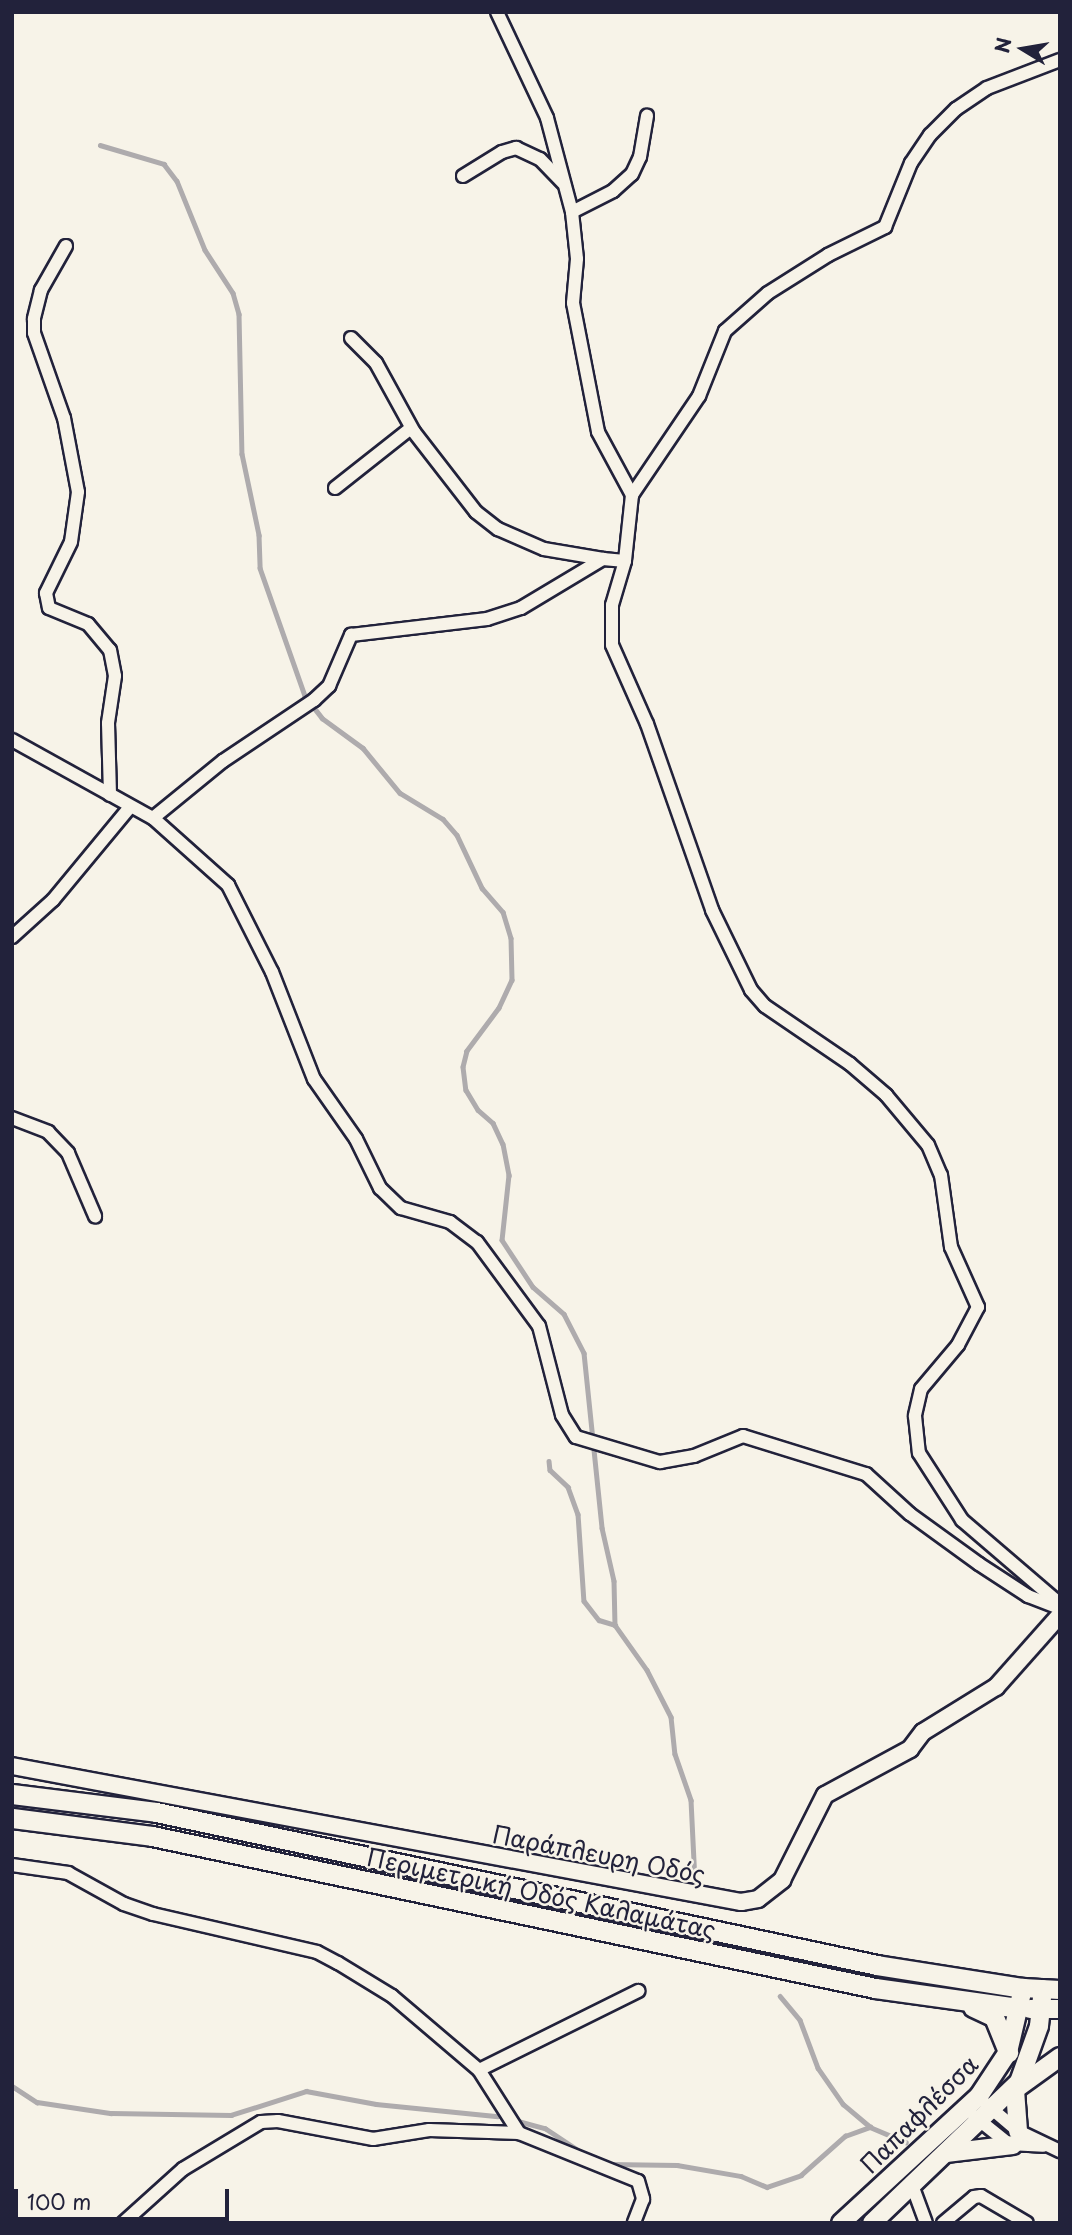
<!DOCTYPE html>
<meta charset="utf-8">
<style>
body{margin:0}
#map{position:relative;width:1072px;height:2235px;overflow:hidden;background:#f7f3e8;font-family:"Playpen Sans",sans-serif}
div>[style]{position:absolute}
.stream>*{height:4.5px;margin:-2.25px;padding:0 2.25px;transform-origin:2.25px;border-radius:2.25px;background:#aeabad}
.roads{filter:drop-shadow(2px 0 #22223b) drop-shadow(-2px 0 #22223b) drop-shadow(0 2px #22223b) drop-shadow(0 -2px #22223b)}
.minor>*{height:12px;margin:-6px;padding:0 6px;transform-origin:6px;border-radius:6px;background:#f7f3e8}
.tertiary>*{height:16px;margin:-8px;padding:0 8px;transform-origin:8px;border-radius:8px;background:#f7f3e8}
.secondary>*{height:18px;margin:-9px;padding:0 9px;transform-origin:9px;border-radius:9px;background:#f7f3e8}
.primary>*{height:19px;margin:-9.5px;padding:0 9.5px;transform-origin:9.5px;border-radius:9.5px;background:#f7f3e8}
span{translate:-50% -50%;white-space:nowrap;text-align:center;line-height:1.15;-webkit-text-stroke:5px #f7f3e8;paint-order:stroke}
.street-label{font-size:24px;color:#22223b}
.frame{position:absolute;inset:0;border:14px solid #22223b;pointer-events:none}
.north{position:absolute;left:988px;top:14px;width:70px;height:70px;-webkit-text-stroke:5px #f7f3e8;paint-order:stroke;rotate:281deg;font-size:19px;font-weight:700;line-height:28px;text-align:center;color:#22223b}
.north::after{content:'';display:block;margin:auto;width:24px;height:32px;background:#22223b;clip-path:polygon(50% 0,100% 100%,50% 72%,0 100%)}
.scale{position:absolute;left:14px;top:2189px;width:215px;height:32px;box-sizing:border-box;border:4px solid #22223b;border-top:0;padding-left:9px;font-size:21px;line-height:24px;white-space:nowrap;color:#22223b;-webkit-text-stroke:5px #f7f3e8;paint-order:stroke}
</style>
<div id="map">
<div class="stream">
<i style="left:100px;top:145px;width:67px;rotate:16.5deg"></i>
<i style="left:164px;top:164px;width:21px;rotate:53deg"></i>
<i style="left:177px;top:181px;width:74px;rotate:67.9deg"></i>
<i style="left:205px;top:250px;width:51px;rotate:56.9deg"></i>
<i style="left:233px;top:293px;width:22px;rotate:74deg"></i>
<i style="left:239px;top:314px;width:140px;rotate:88.8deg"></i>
<i style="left:242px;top:454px;width:83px;rotate:78.1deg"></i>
<i style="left:259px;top:535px;width:33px;rotate:88deg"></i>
<i style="left:260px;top:568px;width:136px;rotate:70.6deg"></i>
<i style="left:305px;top:696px;width:28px;rotate:52deg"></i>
<i style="left:322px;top:718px;width:51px;rotate:36.2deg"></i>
<i style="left:363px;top:748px;width:58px;rotate:50.6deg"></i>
<i style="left:400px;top:793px;width:50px;rotate:31.2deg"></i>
<i style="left:443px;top:819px;width:21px;rotate:49deg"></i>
<i style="left:457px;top:835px;width:59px;rotate:64.7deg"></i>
<i style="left:482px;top:888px;width:32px;rotate:49deg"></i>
<i style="left:503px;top:912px;width:27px;rotate:73deg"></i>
<i style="left:511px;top:938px;width:42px;rotate:88.6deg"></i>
<i style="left:512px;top:980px;width:31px;rotate:115deg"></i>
<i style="left:499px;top:1008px;width:54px;rotate:126.7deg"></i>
<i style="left:467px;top:1051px;width:16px;rotate:104deg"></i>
<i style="left:463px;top:1067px;width:23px;rotate:83deg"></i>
<i style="left:466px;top:1090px;width:23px;rotate:59deg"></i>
<i style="left:478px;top:1110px;width:20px;rotate:41deg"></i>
<i style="left:493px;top:1123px;width:23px;rotate:65deg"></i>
<i style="left:503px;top:1144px;width:32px;rotate:79deg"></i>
<i style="left:509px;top:1175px;width:65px;rotate:96.1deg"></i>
<i style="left:502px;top:1240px;width:56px;rotate:56.6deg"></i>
<i style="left:533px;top:1287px;width:41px;rotate:41.1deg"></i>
<i style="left:564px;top:1314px;width:44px;rotate:62.9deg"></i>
<i style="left:584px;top:1353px;width:176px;rotate:84.1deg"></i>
<i style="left:602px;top:1528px;width:54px;rotate:77.2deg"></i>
<i style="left:614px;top:1581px;width:44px;rotate:88.7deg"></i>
<i style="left:615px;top:1625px;width:55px;rotate:54.6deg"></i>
<i style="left:647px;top:1670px;width:53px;rotate:62.9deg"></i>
<i style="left:671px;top:1717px;width:37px;rotate:84deg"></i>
<i style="left:675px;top:1754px;width:49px;rotate:70.8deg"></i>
<i style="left:691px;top:1800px;width:82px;rotate:87.2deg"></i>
<i style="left:549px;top:1461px;width:9px;rotate:84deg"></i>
<i style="left:550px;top:1470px;width:25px;rotate:43deg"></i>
<i style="left:568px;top:1487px;width:29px;rotate:70deg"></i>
<i style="left:578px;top:1514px;width:87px;rotate:86.1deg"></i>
<i style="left:584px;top:1601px;width:24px;rotate:52deg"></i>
<i style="left:599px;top:1620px;width:17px;rotate:17deg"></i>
<i style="left:780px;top:1996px;width:31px;rotate:50deg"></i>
<i style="left:800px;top:2020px;width:51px;rotate:69.4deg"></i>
<i style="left:818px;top:2068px;width:44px;rotate:55.2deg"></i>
<i style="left:843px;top:2104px;width:35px;rotate:40deg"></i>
<i style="left:870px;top:2127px;width:39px;rotate:23deg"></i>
<i style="left:12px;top:2086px;width:30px;rotate:33deg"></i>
<i style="left:37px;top:2102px;width:75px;rotate:8.5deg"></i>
<i style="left:111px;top:2113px;width:120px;rotate:1deg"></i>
<i style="left:231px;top:2115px;width:79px;rotate:-17.7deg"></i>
<i style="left:306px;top:2091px;width:71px;rotate:10.5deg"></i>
<i style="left:376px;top:2104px;width:122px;rotate:5.7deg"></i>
<i style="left:518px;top:2121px;width:28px;rotate:15deg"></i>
<i style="left:545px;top:2128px;width:43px;rotate:33.7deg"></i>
<i style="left:608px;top:2164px;width:69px;rotate:0.8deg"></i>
<i style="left:677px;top:2165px;width:65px;rotate:9.8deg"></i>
<i style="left:741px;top:2176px;width:28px;rotate:23deg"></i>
<i style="left:767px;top:2187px;width:36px;rotate:-19deg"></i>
<i style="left:801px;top:2175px;width:59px;rotate:-41.6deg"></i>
<i style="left:845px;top:2136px;width:27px;rotate:-20deg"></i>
</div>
<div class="roads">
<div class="minor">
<i style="left:497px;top:12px;width:117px;rotate:64.7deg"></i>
<i style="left:547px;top:118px;width:97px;rotate:75.1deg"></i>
<i style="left:572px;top:212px;width:47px;rotate:83.9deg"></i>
<i style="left:577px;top:259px;width:44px;rotate:95.2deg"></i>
<i style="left:573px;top:303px;width:131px;rotate:79deg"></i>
<i style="left:598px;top:432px;width:72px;rotate:61.6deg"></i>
<i style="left:632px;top:495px;width:66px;rotate:96.1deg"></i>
<i style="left:625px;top:561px;width:46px;rotate:106.5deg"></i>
<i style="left:612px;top:605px;width:40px;rotate:90deg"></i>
<i style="left:612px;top:645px;width:86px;rotate:66.1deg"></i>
<i style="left:647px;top:724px;width:197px;rotate:70.7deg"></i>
<i style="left:712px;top:910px;width:89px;rotate:64deg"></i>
<i style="left:751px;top:990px;width:21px;rotate:49deg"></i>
<i style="left:765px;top:1006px;width:103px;rotate:34.3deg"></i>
<i style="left:850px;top:1064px;width:48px;rotate:40.7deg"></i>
<i style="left:886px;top:1095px;width:65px;rotate:50deg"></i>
<i style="left:928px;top:1145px;width:33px;rotate:67deg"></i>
<i style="left:941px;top:1175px;width:73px;rotate:82.1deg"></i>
<i style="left:951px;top:1247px;width:66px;rotate:65.8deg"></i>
<i style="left:978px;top:1307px;width:43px;rotate:117.8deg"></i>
<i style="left:958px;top:1345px;width:57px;rotate:130.1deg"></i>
<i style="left:921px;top:1389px;width:28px;rotate:103deg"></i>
<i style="left:915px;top:1416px;width:37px;rotate:84deg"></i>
<i style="left:919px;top:1453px;width:80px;rotate:57.3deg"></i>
<i style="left:962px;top:1520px;width:129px;rotate:40.6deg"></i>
<i style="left:463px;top:176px;width:46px;rotate:-31.6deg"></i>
<i style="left:502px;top:152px;width:15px;rotate:-16deg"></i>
<i style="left:516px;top:148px;width:26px;rotate:25deg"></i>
<i style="left:540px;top:159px;width:33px;rotate:46deg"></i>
<i style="left:572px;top:212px;width:46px;rotate:-27.1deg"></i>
<i style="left:613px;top:191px;width:25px;rotate:-42deg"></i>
<i style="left:632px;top:174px;width:19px;rotate:-65deg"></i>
<i style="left:640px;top:157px;width:42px;rotate:-80.3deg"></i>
<i style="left:66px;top:246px;width:51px;rotate:119.6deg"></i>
<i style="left:41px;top:290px;width:30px;rotate:104deg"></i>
<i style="left:34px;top:319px;width:14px;rotate:90deg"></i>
<i style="left:34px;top:333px;width:90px;rotate:70.6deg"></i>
<i style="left:64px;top:418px;width:75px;rotate:79.3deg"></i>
<i style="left:78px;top:492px;width:50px;rotate:98deg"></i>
<i style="left:71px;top:542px;width:57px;rotate:116.1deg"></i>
<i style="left:46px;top:593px;width:15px;rotate:79deg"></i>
<i style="left:49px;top:608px;width:42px;rotate:22.3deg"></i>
<i style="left:88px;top:624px;width:34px;rotate:50deg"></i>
<i style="left:110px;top:650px;width:26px;rotate:79deg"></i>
<i style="left:115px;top:676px;width:48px;rotate:98.5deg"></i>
<i style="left:108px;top:723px;width:72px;rotate:88.4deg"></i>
<i style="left:351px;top:338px;width:35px;rotate:45deg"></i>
<i style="left:376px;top:363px;width:79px;rotate:61.2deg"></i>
<i style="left:414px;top:432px;width:101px;rotate:52.2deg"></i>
<i style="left:476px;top:512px;width:28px;rotate:38deg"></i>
<i style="left:498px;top:529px;width:50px;rotate:23.5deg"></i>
<i style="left:544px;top:549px;width:60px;rotate:9.6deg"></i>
<i style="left:335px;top:488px;width:97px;rotate:-38.3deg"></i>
<i style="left:632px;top:495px;width:120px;rotate:-55.9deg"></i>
<i style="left:699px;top:396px;width:70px;rotate:-68.2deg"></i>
<i style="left:725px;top:331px;width:57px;rotate:-41.5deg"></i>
<i style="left:768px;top:293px;width:71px;rotate:-32.3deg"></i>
<i style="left:828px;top:255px;width:64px;rotate:-26.2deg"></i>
<i style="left:885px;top:227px;width:69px;rotate:-67.9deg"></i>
<i style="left:911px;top:163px;width:34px;rotate:-56deg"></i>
<i style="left:930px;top:135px;width:37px;rotate:-45deg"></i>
<i style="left:956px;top:109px;width:37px;rotate:-34deg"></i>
<i style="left:987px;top:88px;width:78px;rotate:-21deg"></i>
<i style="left:12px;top:740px;width:161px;rotate:29deg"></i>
<i style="left:153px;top:818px;width:101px;rotate:41.8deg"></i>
<i style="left:228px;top:885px;width:97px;rotate:63.2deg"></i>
<i style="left:272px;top:972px;width:115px;rotate:68.6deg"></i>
<i style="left:314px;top:1079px;width:73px;rotate:55deg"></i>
<i style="left:356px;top:1139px;width:55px;rotate:63.9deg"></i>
<i style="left:380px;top:1188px;width:29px;rotate:44deg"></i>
<i style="left:401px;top:1208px;width:51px;rotate:15.9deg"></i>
<i style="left:450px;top:1222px;width:34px;rotate:37deg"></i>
<i style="left:477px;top:1242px;width:104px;rotate:53.6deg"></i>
<i style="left:539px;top:1326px;width:92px;rotate:75.5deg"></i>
<i style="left:562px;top:1415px;width:26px;rotate:58deg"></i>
<i style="left:576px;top:1437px;width:88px;rotate:16.6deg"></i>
<i style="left:660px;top:1462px;width:35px;rotate:-10deg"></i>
<i style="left:694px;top:1456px;width:53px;rotate:-22.2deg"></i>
<i style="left:743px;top:1436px;width:129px;rotate:17.2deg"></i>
<i style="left:866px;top:1474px;width:59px;rotate:42.3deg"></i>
<i style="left:910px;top:1514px;width:85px;rotate:35.9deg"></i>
<i style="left:979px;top:1564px;width:59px;rotate:33.1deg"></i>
<i style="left:1028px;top:1596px;width:34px;rotate:21deg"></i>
<i style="left:153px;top:818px;width:90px;rotate:-39.2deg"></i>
<i style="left:223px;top:761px;width:110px;rotate:-33.8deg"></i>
<i style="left:314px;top:700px;width:21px;rotate:-43deg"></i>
<i style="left:329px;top:686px;width:56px;rotate:-66.7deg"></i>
<i style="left:351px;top:635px;width:137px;rotate:-6.7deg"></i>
<i style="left:487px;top:619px;width:36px;rotate:-18deg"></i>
<i style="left:521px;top:608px;width:96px;rotate:-30.9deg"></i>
<i style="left:603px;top:559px;width:22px;rotate:5deg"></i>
<i style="left:12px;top:937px;width:55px;rotate:-42.1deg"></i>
<i style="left:53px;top:900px;width:119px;rotate:-50.4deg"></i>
<i style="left:12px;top:1118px;width:39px;rotate:21deg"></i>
<i style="left:48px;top:1132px;width:29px;rotate:46deg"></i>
<i style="left:68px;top:1153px;width:69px;rotate:66.8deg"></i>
<i style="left:12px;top:1865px;width:57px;rotate:8.1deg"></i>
<i style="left:68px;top:1873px;width:64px;rotate:29deg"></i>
<i style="left:124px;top:1904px;width:31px;rotate:19deg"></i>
<i style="left:153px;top:1914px;width:168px;rotate:13deg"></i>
<i style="left:317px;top:1952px;width:24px;rotate:28deg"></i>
<i style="left:338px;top:1963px;width:63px;rotate:31.4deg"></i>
<i style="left:392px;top:1996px;width:114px;rotate:40.4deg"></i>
<i style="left:479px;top:2070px;width:75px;rotate:57.6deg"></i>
<i style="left:519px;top:2133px;width:128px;rotate:22deg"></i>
<i style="left:638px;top:2181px;width:19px;rotate:74deg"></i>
<i style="left:643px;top:2199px;width:26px;rotate:111deg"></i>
<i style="left:479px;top:2070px;width:178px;rotate:-26.4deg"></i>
<i style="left:986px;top:2104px;width:42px;rotate:40.2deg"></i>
<i style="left:1018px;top:2131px;width:47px;rotate:25.5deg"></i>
<i style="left:974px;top:2116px;width:45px;rotate:38.7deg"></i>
<i style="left:1009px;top:2144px;width:34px;rotate:3deg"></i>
<i style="left:912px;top:2185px;width:40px;rotate:69.8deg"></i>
<i style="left:123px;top:2223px;width:81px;rotate:-42deg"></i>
<i style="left:183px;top:2169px;width:91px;rotate:-31.1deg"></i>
<i style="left:261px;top:2122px;width:17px;rotate:-3deg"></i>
<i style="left:278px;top:2121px;width:97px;rotate:10.7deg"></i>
<i style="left:373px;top:2139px;width:57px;rotate:-9.1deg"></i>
<i style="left:429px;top:2130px;width:90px;rotate:1.9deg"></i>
<i style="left:943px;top:2223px;width:40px;rotate:-40deg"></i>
<i style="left:974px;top:2197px;width:7px;rotate:-8deg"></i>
<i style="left:981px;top:2196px;width:53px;rotate:30.4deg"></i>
</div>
<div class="tertiary">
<i style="left:12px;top:1766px;width:742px;rotate:10.57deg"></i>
<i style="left:741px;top:1902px;width:17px;rotate:-10deg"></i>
<i style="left:758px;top:1899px;width:31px;rotate:-38deg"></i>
<i style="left:782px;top:1880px;width:95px;rotate:-63.2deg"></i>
<i style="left:825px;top:1795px;width:97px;rotate:-28.4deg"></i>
<i style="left:910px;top:1749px;width:21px;rotate:-53deg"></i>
<i style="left:923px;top:1732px;width:86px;rotate:-31.7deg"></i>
<i style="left:996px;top:1687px;width:96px;rotate:-48.4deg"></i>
</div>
<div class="secondary">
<i style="left:1030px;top:2009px;width:30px"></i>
<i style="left:1017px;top:2088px;width:53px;rotate:-35.8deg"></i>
<i style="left:1015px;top:2090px;width:41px;rotate:85.8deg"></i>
<i style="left:946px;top:2153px;width:67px;rotate:-6.8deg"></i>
<i style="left:841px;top:2223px;width:188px;rotate:-42.6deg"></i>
<i style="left:979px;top:2096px;width:53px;rotate:-56.6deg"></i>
<i style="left:1008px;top:2052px;width:66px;rotate:-76.8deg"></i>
<i style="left:1023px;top:1988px;width:37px;rotate:3deg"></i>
<i style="left:872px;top:2223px;width:204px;rotate:-43.8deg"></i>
<i style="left:1019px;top:2082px;width:59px;rotate:-70.3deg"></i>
<i style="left:1039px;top:2026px;width:37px;rotate:-84deg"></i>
</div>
<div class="primary">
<i style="left:12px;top:1794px;width:145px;rotate:7.1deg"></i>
<i style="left:156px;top:1812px;width:737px;rotate:11.98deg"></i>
<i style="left:877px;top:1965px;width:148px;rotate:9deg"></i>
<i style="left:12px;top:1818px;width:141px;rotate:7.3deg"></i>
<i style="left:152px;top:1836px;width:739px;rotate:11.87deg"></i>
<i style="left:875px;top:1988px;width:146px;rotate:7.9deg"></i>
<i style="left:973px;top:2007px;width:23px;rotate:25deg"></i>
<i style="left:994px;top:2017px;width:38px;rotate:68deg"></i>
</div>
</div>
<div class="street-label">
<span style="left:599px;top:1854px;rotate:11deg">Παράπλευρη Οδός</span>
<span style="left:541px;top:1893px;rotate:12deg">Περιμετρική Οδός Καλαμάτας</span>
<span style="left:919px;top:2114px;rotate:-45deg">Παπαφλέσσα</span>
</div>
<div class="frame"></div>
<div class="north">N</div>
<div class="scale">100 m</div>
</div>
